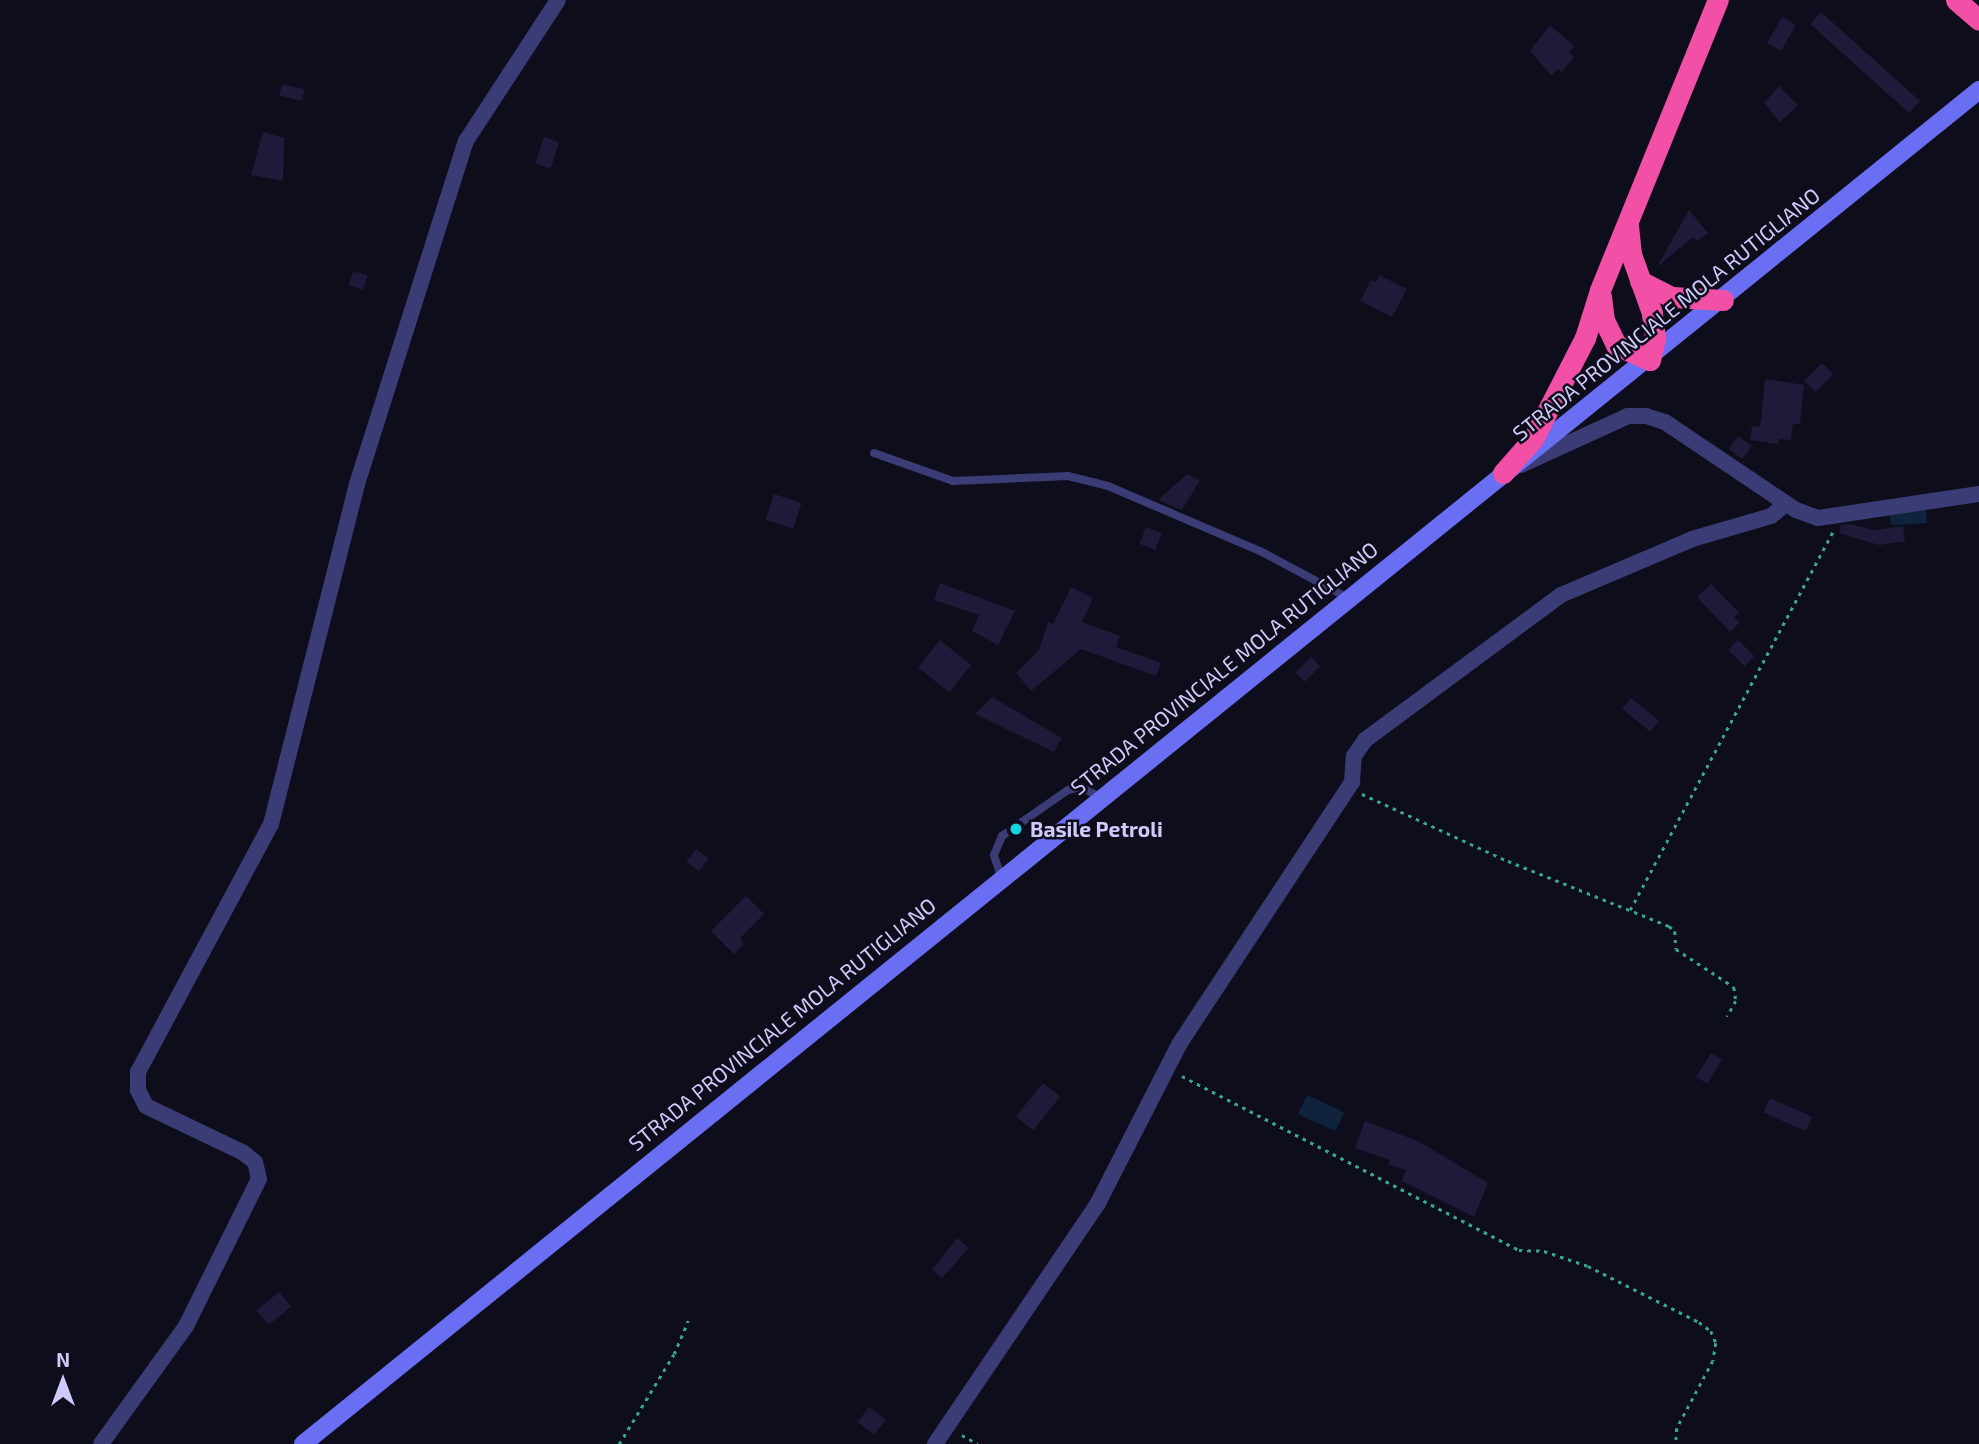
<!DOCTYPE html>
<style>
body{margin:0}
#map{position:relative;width:1979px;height:1444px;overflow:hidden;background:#0e0d1b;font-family:"Exo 2",sans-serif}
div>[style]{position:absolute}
.water>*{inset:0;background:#0f233d;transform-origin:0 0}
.building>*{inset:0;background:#1f1a3a;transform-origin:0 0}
.path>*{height:2.5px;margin-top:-1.25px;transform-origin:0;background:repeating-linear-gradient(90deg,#36a497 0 3.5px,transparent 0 8.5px)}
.lane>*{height:8px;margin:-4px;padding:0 4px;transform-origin:4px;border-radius:4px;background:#3b3c76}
.street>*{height:16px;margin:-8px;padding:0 8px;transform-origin:8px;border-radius:8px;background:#3b3c76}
.secondary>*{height:18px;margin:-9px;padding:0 9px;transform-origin:9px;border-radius:9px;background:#6a6ef3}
.highway>*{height:21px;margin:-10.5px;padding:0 10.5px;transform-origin:10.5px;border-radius:10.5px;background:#f150a6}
.dots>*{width:19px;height:19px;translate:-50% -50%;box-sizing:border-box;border:4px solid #0e0d1b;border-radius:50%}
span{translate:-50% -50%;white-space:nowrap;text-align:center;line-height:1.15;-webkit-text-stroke:5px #0e0d1b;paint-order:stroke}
.street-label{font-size:21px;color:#cecbfb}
.poi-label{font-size:21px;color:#cecbfb;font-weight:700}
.left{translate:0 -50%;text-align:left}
.north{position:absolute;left:28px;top:1346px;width:70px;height:70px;-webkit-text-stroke:5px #0e0d1b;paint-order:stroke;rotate:0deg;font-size:19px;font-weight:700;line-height:28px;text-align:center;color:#cecbfb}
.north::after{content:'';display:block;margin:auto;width:24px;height:32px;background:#cecbfb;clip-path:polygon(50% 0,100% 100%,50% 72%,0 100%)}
</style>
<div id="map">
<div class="water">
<i style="left:1926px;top:510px;width:13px;height:36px;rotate:86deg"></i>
<i style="left:1307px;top:1095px;width:41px;height:21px;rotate:25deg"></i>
</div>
<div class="building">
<i style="left:1821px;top:12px;width:133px;height:16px;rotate:42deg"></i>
<i style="left:1782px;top:17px;width:16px;height:30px;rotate:30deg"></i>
<i style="clip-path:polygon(1550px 25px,1574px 46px,1569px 53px,1574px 57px,1562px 72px,1558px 69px,1552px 76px,1530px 51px)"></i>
<i style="left:282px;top:84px;width:23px;height:12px;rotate:13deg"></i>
<i style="clip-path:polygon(1779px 86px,1798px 105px,1780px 122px,1764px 103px)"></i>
<i style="clip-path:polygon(263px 132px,284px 138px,283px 181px,251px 175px)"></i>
<i style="left:544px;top:137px;width:16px;height:28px;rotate:18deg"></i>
<i style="clip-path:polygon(1689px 210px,1708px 233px,1697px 241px,1693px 237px,1657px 267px)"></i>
<i style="left:353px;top:271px;width:15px;height:15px;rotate:16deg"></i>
<i style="clip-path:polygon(1379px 275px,1407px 289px,1392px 317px,1360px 301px,1371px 280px,1376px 282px)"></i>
<i style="left:1822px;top:363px;width:16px;height:25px;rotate:45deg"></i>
<i style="clip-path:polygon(1765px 379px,1804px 385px,1800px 424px,1793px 424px,1791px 440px,1779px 439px,1778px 444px,1750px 440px,1752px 426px,1759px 427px,1761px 421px)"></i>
<i style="left:1738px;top:436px;width:17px;height:16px;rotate:36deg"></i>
<i style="clip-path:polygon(1187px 474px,1200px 480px,1182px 510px,1158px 500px)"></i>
<i style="left:774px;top:494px;width:29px;height:27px;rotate:18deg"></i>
<i style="clip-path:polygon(1851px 524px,1873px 530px,1903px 526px,1905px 541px,1879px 545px,1839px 533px,1841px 525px)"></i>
<i style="left:1146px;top:527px;width:17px;height:18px;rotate:21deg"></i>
<i style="clip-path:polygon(940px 583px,1015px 611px,998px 645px,972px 631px,979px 615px,934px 600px)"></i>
<i style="clip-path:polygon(1711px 584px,1739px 613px,1734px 617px,1740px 622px,1730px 632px,1697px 597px)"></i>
<i style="clip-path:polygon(1071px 587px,1093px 598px,1082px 622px,1120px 636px,1116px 647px,1161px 663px,1156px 676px,1081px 649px,1031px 691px,1016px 673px,1039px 650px,1048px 622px,1053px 624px)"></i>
<i style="left:940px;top:640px;width:40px;height:35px;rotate:39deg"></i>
<i style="left:1738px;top:640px;width:23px;height:14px;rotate:45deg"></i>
<i style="left:1311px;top:657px;width:13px;height:22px;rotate:45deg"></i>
<i style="clip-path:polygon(992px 697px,1062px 738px,1054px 752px,975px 714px)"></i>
<i style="left:1631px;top:698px;width:36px;height:14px;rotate:39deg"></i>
<i style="left:696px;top:849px;width:16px;height:16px;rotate:38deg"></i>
<i style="clip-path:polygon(746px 896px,764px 914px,741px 937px,743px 945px,734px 954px,711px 931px)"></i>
<i style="left:1711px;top:1053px;width:13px;height:28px;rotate:32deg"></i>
<i style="left:1043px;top:1083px;width:22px;height:43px;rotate:39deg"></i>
<i style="left:1770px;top:1098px;width:46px;height:16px;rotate:24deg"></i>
<i style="clip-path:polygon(1365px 1121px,1420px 1142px,1488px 1183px,1474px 1217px,1402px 1181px,1406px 1170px,1388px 1164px,1390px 1160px,1355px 1148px)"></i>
<i style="clip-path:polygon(957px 1238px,969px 1248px,942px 1278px,932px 1270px)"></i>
<i style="left:279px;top:1292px;width:19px;height:29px;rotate:51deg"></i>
<i style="left:869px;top:1407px;width:21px;height:19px;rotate:37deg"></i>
</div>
<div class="path">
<i style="left:1362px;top:794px;width:161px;rotate:24.7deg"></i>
<i style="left:1508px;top:861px;width:174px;rotate:22deg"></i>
<i style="left:1669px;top:926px;width:8px;rotate:40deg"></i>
<i style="left:1675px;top:931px;width:18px;rotate:87deg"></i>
<i style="left:1676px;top:949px;width:69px;rotate:33.2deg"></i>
<i style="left:1734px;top:987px;width:14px;rotate:82deg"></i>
<i style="left:1736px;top:1001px;width:18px;rotate:119deg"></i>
<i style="left:1630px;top:910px;width:430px;rotate:-61.8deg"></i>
<i style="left:1182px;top:1076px;width:379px;rotate:27.3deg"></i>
<i style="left:1519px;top:1250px;width:25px;rotate:2deg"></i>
<i style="left:1544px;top:1251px;width:46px;rotate:18.8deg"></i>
<i style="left:1588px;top:1266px;width:124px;rotate:26.8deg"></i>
<i style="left:1699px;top:1322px;width:15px;rotate:37deg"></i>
<i style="left:1711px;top:1331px;width:13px;rotate:67deg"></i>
<i style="left:1716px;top:1343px;width:18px;rotate:99deg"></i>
<i style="left:1713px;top:1361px;width:76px;rotate:118.2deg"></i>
<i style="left:1677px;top:1428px;width:16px;rotate:94deg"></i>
<i style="left:962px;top:1435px;width:18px;rotate:29deg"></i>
<i style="left:619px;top:1444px;width:105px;rotate:-58.6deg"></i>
<i style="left:674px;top:1354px;width:36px;rotate:-67deg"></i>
</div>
<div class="lane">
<i style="left:874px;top:453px;width:84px;rotate:19.5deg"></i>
<i style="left:953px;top:481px;width:115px;rotate:-2.5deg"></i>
<i style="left:1068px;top:476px;width:41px;rotate:14deg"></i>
<i style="left:1108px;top:486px;width:168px;rotate:23.2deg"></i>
<i style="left:1262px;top:552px;width:98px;rotate:28.1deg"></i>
<i style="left:1001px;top:877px;width:23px;rotate:-108deg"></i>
<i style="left:994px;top:855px;width:21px;rotate:-67deg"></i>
<i style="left:1002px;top:836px;width:80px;rotate:-34.9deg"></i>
<i style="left:1068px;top:790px;width:13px;rotate:-13deg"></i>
<i style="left:1081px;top:787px;width:21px;rotate:28deg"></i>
</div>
<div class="street">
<i style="left:1521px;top:465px;width:118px;rotate:-24.6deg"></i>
<i style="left:1628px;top:416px;width:18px"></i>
<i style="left:1646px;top:416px;width:20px;rotate:18deg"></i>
<i style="left:1665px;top:422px;width:158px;rotate:33.9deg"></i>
<i style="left:1796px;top:510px;width:23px;rotate:20deg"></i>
<i style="left:1818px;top:518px;width:163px;rotate:-8.5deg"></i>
<i style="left:101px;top:1444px;width:145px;rotate:-54.2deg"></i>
<i style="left:186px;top:1326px;width:164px;rotate:-63.6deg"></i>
<i style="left:259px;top:1179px;width:17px;rotate:-103deg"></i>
<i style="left:255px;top:1162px;width:16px;rotate:-142deg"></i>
<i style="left:242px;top:1152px;width:106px;rotate:-154.4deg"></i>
<i style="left:146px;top:1106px;width:18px;rotate:-117deg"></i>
<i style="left:138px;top:1090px;width:18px;rotate:-90deg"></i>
<i style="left:138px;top:1072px;width:281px;rotate:-61.8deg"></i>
<i style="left:271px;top:824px;width:351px;rotate:-75.8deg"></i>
<i style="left:357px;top:484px;width:360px;rotate:-72.4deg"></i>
<i style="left:466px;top:141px;width:168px;rotate:-56.9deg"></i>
<i style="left:935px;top:1444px;width:291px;rotate:-55.9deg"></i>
<i style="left:1098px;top:1203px;width:180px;rotate:-62.9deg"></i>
<i style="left:1180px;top:1043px;width:313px;rotate:-56.6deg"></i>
<i style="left:1352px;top:782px;width:26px;rotate:-86deg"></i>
<i style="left:1354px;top:756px;width:19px;rotate:-55deg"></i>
<i style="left:1365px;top:740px;width:244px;rotate:-36.5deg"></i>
<i style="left:1561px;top:595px;width:142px;rotate:-23.1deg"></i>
<i style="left:1692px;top:539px;width:82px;rotate:-16.2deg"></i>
<i style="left:1771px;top:516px;width:19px;rotate:-39deg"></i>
</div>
<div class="secondary">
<i style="left:303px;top:1444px;width:2155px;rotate:-38.93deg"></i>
</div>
<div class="highway">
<i style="left:1956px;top:0;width:30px;rotate:41deg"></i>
<i style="left:1640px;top:281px;width:36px;rotate:27deg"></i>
<i style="left:1672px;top:297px;width:51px;rotate:3.4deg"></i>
<i style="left:1601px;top:296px;width:24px;rotate:83deg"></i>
<i style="left:1604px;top:320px;width:28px;rotate:64deg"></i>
<i style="left:1616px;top:345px;width:37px;rotate:24deg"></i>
<i style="left:1650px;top:360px;width:23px;rotate:-77deg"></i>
<i style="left:1655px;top:338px;width:25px;rotate:-97deg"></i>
<i style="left:1652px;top:313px;width:63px;rotate:-109.6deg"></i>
<i style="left:1631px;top:254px;width:27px;rotate:-96deg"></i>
<i style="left:1503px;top:473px;width:45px;rotate:-48.6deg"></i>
<i style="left:1533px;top:439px;width:114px;rotate:-62.8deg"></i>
<i style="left:1585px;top:338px;width:50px;rotate:-72.6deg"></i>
<i style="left:1600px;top:290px;width:313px;rotate:-67.9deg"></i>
</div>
<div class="dots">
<i style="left:1016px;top:829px;background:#12d6df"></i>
</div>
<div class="street-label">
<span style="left:1666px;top:314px;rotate:-39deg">STRADA PROVINCIALE MOLA RUTIGLIANO</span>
<span style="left:1224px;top:668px;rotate:-39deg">STRADA PROVINCIALE MOLA RUTIGLIANO</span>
<span style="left:782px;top:1024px;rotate:-39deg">STRADA PROVINCIALE MOLA RUTIGLIANO</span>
</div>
<div class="poi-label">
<span class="left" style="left:1030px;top:829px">Basile Petroli</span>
</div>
<div class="north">N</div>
</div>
